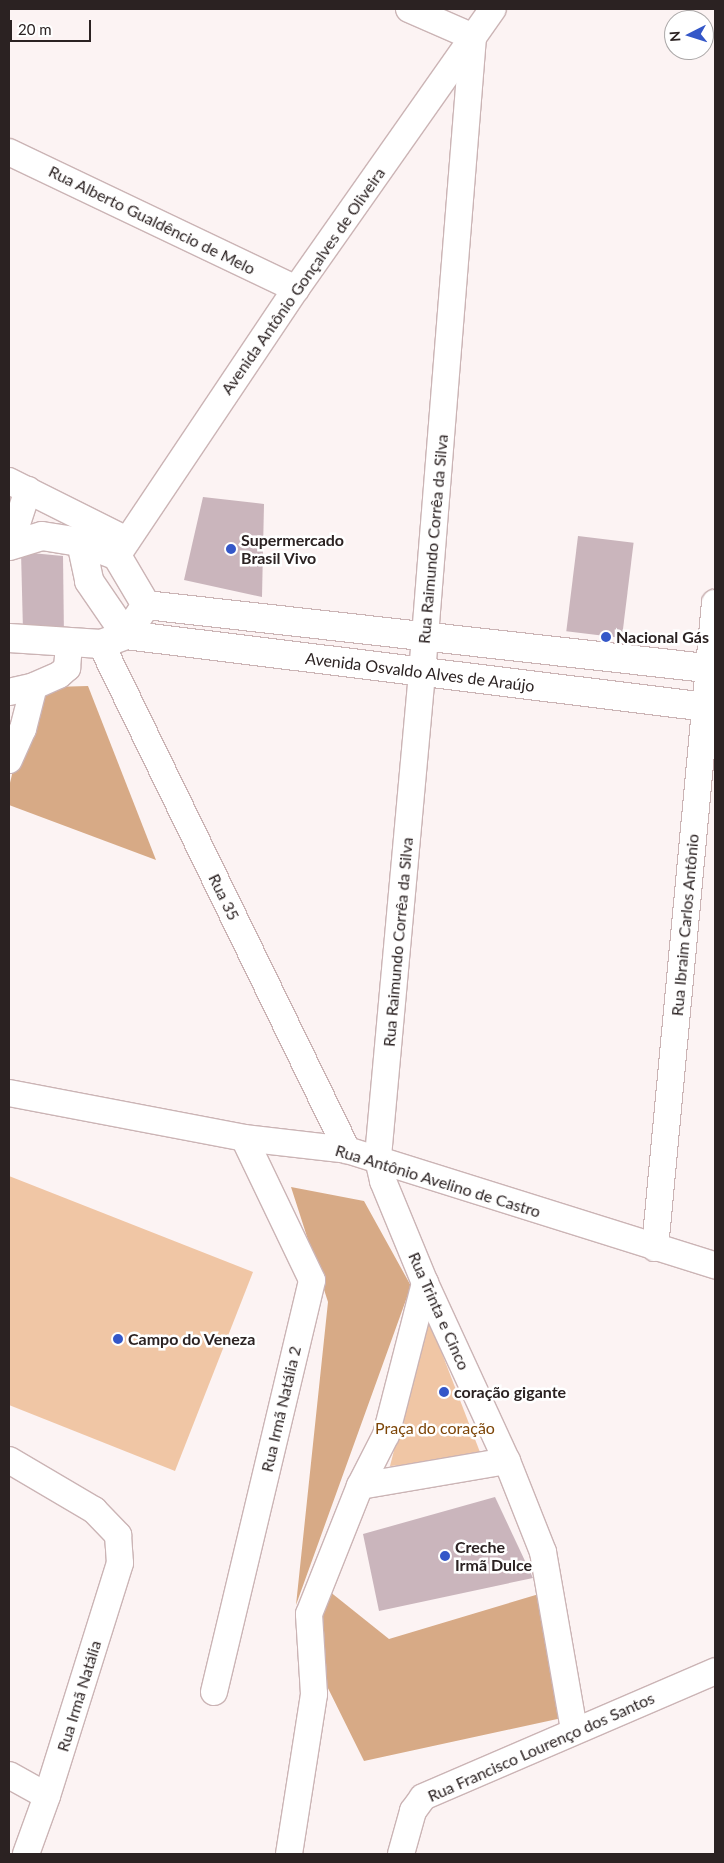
<!DOCTYPE html>
<meta charset="utf-8">
<style>
body{margin:0}
#map{position:relative;width:724px;height:1863px;overflow:hidden;background:#fcf3f3;font-family:Lato,sans-serif}
div>[style]{position:absolute}
.green>*{inset:0;background:#f0c6a5}
.forest>*{inset:0;background:#d7aa86}
.building>*{inset:0;background:#cab5bc;transform-origin:0 0}
.roads{filter:drop-shadow(1px 0 #cbb4b5) drop-shadow(-1px 0 #cbb4b5) drop-shadow(0 1px #cbb4b5) drop-shadow(0 -1px #cbb4b5)}
.minor>*{height:26px;margin:-13px;padding:0 13px;transform-origin:13px;border-radius:13px;background:#fff}
.tertiary>*{height:28px;margin:-14px;padding:0 14px;transform-origin:14px;border-radius:14px;background:#fff}
.dots>*{width:14px;height:14px;translate:-50% -50%;box-sizing:border-box;border:2px solid #fff;border-radius:50%}
span{translate:-50% -50%;white-space:nowrap;text-align:center;line-height:1.15;-webkit-text-stroke:5px #fff;paint-order:stroke}
.street-label{font-size:16px;color:#2b2222}
.poi-label{font-size:16px;color:#2b2222;font-weight:700}
.left{translate:0 -50%;text-align:left}
.park-label{font-size:16px;color:#7d4507}
.frame{position:absolute;inset:0;border:10px solid #2b2222;pointer-events:none}
.north{position:absolute;left:664px;top:10px;width:50px;height:50px;box-sizing:border-box;background:#fff;border:1px solid #aaa7a7;border-radius:50%;rotate:265deg;font-size:14px;font-weight:700;line-height:20px;text-align:center;color:#2b2222}
.north::after{content:'';display:block;margin:auto;width:18px;height:22px;background:#3457c8;clip-path:polygon(50% 0,100% 100%,50% 72%,0 100%)}
.scale{position:absolute;left:10px;top:20px;width:81px;height:22px;box-sizing:border-box;border:2px solid #2b2222;border-top:0;padding-left:6px;font-size:15px;line-height:18px;white-space:nowrap;color:#2b2222;-webkit-text-stroke:4px #fff;paint-order:stroke}
</style>
<div id="map">
<div class="green">
<i style="clip-path:polygon(9px 1176px,253px 1272px,175px 1471px,9px 1405px)"></i>
<i style="clip-path:polygon(428px 1317px,483px 1460px,390px 1466px)"></i>
</div>
<div class="forest">
<i style="clip-path:polygon(88px 686px,156px 860px,9px 805px,9px 787px,30px 700px,52px 687px)"></i>
<i style="clip-path:polygon(291px 1187px,364px 1201px,411px 1286px,296px 1605px,328px 1302px)"></i>
<i style="clip-path:polygon(324px 1587px,389px 1639px,539px 1594px,562px 1718px,364px 1761px,320px 1672px)"></i>
</div>
<div class="building">
<i style="clip-path:polygon(203px 497px,264px 504px,262px 597px,184px 580px)"></i>
<i style="left:578px;top:536px;width:56px;height:96px;rotate:7deg"></i>
<i style="clip-path:polygon(21px 552px,63px 556px,64px 638px,23px 631px)"></i>
<i style="clip-path:polygon(495px 1497px,533px 1578px,379px 1611px,363px 1534px)"></i>
</div>
<div class="roads">
<div class="minor">
<i style="left:409px;top:9px;width:70px;rotate:23.6deg"></i>
<i style="left:473px;top:37px;width:638px;rotate:94.58deg"></i>
<i style="left:422px;top:673px;width:488px;rotate:95.2deg"></i>
<i style="left:378px;top:1159px;width:23px;rotate:77deg"></i>
<i style="left:383px;top:1181px;width:110px;rotate:67.6deg"></i>
<i style="left:425px;top:1283px;width:196px;rotate:65.3deg"></i>
<i style="left:507px;top:1461px;width:98px;rotate:68.4deg"></i>
<i style="left:543px;top:1552px;width:181px;rotate:80.1deg"></i>
<i style="left:9px;top:152px;width:318px;rotate:25.5deg"></i>
<i style="left:9px;top:481px;width:132px;rotate:26.6deg"></i>
<i style="left:10px;top:545px;width:58px;rotate:-71.9deg"></i>
<i style="left:117px;top:556px;width:321px;rotate:-56.2deg"></i>
<i style="left:296px;top:289px;width:342px;rotate:-54.9deg"></i>
<i style="left:101px;top:644px;width:563px;rotate:64.07deg"></i>
<i style="left:9px;top:692px;width:26px;rotate:-13deg"></i>
<i style="left:9px;top:760px;width:34px;rotate:-66deg"></i>
<i style="left:23px;top:729px;width:44px;rotate:-75.7deg"></i>
<i style="left:34px;top:686px;width:27px;rotate:-24deg"></i>
<i style="left:59px;top:675px;width:11px;rotate:-41deg"></i>
<i style="left:67px;top:668px;width:24px;rotate:-85deg"></i>
<i style="left:9px;top:1093px;width:239px;rotate:10.8deg"></i>
<i style="left:244px;top:1138px;width:104px;rotate:6.6deg"></i>
<i style="left:347px;top:1150px;width:386px;rotate:17.4deg"></i>
<i style="left:655px;top:1248px;width:648px;rotate:-84.69deg"></i>
<i style="left:9px;top:1460px;width:99px;rotate:30.5deg"></i>
<i style="left:94px;top:1510px;width:35px;rotate:46deg"></i>
<i style="left:118px;top:1535px;width:28px;rotate:86deg"></i>
<i style="left:120px;top:1563px;width:244px;rotate:107.4deg"></i>
<i style="left:47px;top:1796px;width:62px;rotate:109.9deg"></i>
<i style="left:360px;top:1486px;width:149px;rotate:-9.7deg"></i>
<i style="left:214px;top:1692px;width:423px;rotate:-76.6deg"></i>
<i style="left:312px;top:1280px;width:157px;rotate:-115.6deg"></i>
<i style="left:9px;top:1775px;width:43px;rotate:28.9deg"></i>
<i style="left:289px;top:1854px;width:162px;rotate:-81.1deg"></i>
<i style="left:314px;top:1694px;width:80px;rotate:-93.6deg"></i>
<i style="left:309px;top:1614px;width:138px;rotate:-68.3deg"></i>
<i style="left:360px;top:1486px;width:57px;rotate:-63deg"></i>
<i style="left:386px;top:1435px;width:157px;rotate:-75.6deg"></i>
<i style="left:401px;top:1854px;width:45px;rotate:-74.4deg"></i>
<i style="left:413px;top:1811px;width:17px;rotate:-54deg"></i>
<i style="left:423px;top:1797px;width:318px;rotate:-23.3deg"></i>
</div>
<div class="tertiary">
<i style="left:81px;top:542px;width:40px;rotate:78deg"></i>
<i style="left:89px;top:581px;width:65px;rotate:55.6deg"></i>
<i style="left:126px;top:635px;width:594px;rotate:7.07deg"></i>
<i style="left:9px;top:546px;width:34px;rotate:-17deg"></i>
<i style="left:42px;top:536px;width:39px;rotate:9deg"></i>
<i style="left:81px;top:542px;width:39px;rotate:21deg"></i>
<i style="left:117px;top:556px;width:57px;rotate:59.4deg"></i>
<i style="left:146px;top:605px;width:36px;rotate:124deg"></i>
<i style="left:126px;top:635px;width:27px;rotate:160deg"></i>
<i style="left:101px;top:644px;width:92px;rotate:-176.3deg"></i>
<i style="left:146px;top:605px;width:573px;rotate:6.42deg"></i>
</div>
</div>
<div class="dots">
<i style="left:231px;top:549px;background:#3457c8"></i>
<i style="left:606px;top:637px;background:#3457c8"></i>
<i style="left:118px;top:1339px;background:#3457c8"></i>
<i style="left:444px;top:1392px;background:#3457c8"></i>
<i style="left:445px;top:1556px;background:#3457c8"></i>
</div>
<div class="street-label">
<span style="left:152px;top:220px;rotate:26deg">Rua Alberto Gualdêncio de Melo</span>
<span style="left:303px;top:281px;rotate:-55deg">Avenida Antônio Gonçalves de Oliveira</span>
<span style="left:433px;top:539px;rotate:-85deg">Rua Raimundo Corrêa da Silva</span>
<span style="left:420px;top:672px;rotate:7deg">Avenida Osvaldo Alves de Araújo</span>
<span style="left:224px;top:897px;rotate:64deg">Rua 35</span>
<span style="left:685px;top:925px;rotate:-85deg">Rua Ibraim Carlos Antônio</span>
<span style="left:398px;top:942px;rotate:-85deg">Rua Raimundo Corrêa da Silva</span>
<span style="left:438px;top:1181px;rotate:17deg">Rua Antônio Avelino de Castro</span>
<span style="left:439px;top:1311px;rotate:66deg">Rua Trinta e Cinco</span>
<span style="left:281px;top:1409px;rotate:-77deg">Rua Irmã Natália 2</span>
<span style="left:79px;top:1696px;rotate:-73deg">Rua Irmã Natália</span>
<span style="left:541px;top:1747px;rotate:-24deg">Rua Francisco Lourenço dos Santos</span>
</div>
<div class="poi-label">
<span class="left" style="left:241px;top:549px">Supermercado<br>Brasil Vivo</span>
<span class="left" style="left:616px;top:637px">Nacional Gás</span>
<span class="left" style="left:128px;top:1339px">Campo do Veneza</span>
<span class="left" style="left:454px;top:1392px">coração gigante</span>
<span class="left" style="left:455px;top:1556px">Creche<br>Irmã Dulce</span>
</div>
<div class="park-label">
<span style="left:435px;top:1428px">Praça do coração</span>
</div>
<div class="frame"></div>
<div class="north">N</div>
<div class="scale">20 m</div>
</div>
